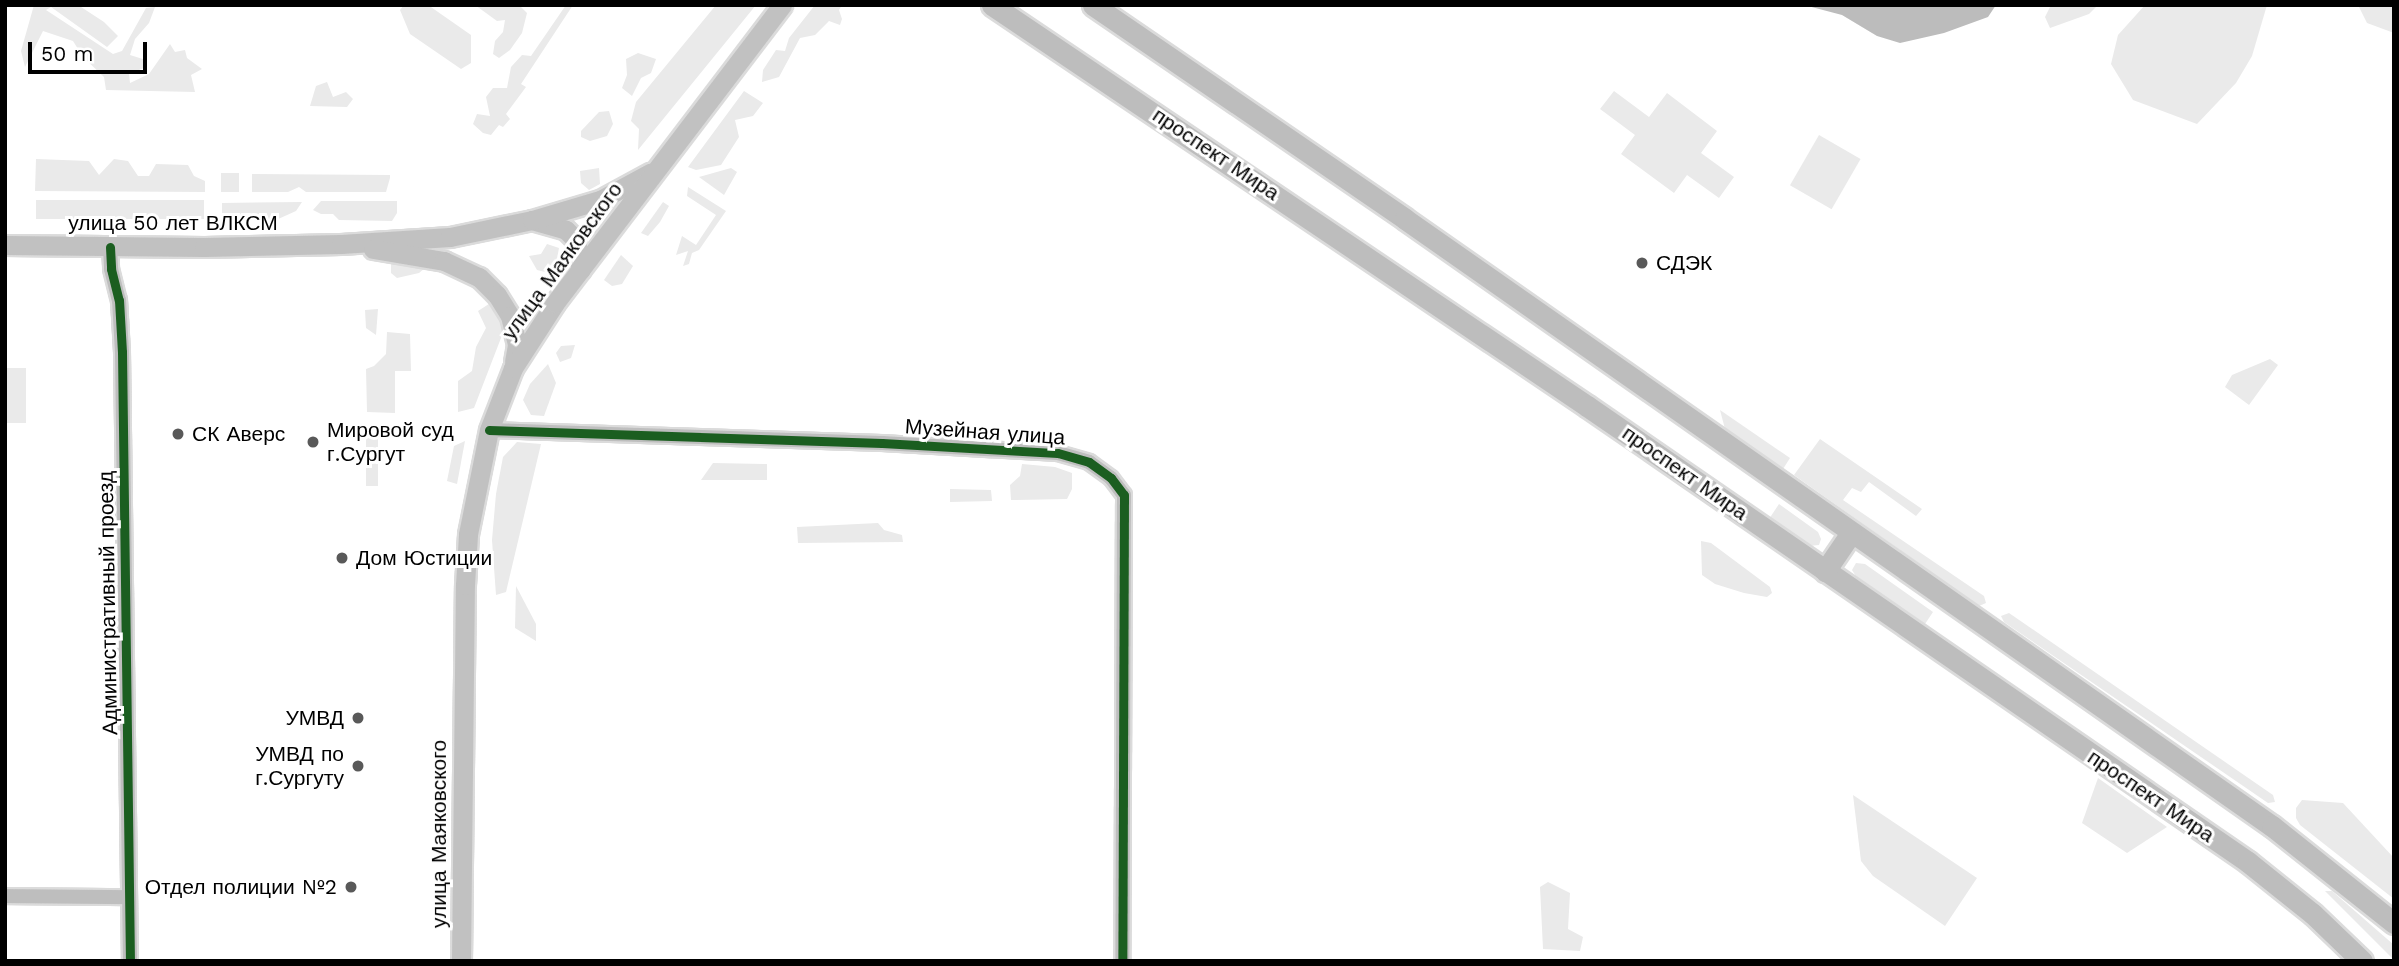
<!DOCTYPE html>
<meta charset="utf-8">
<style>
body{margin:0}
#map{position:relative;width:2399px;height:966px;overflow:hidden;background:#fff;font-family:"Work Sans",sans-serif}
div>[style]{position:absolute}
.green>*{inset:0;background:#eaeaea;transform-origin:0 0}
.water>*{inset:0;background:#bcbcbc}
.roads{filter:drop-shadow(2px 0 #dbdbdb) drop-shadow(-2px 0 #dbdbdb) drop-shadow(0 2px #dbdbdb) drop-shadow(0 -2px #dbdbdb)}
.street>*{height:14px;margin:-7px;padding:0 7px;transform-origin:7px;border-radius:7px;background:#bebebe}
.secondary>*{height:19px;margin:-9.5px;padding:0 9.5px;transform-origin:9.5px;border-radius:9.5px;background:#c1c1c1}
.primary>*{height:21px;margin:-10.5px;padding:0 10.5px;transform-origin:10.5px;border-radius:10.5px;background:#bdbdbd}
.cycleway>*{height:9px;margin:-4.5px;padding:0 4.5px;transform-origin:4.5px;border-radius:4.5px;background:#1b5e20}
.dots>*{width:19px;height:19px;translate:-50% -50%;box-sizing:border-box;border:4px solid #fff;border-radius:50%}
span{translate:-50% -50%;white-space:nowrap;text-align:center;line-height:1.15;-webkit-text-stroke:6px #fff;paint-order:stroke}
.street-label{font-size:21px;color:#000}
.poi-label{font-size:21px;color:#000}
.left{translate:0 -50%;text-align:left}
.right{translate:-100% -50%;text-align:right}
.frame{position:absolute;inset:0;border:7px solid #000;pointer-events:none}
.scale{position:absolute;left:28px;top:42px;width:119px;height:32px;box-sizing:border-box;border:4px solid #000;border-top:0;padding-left:9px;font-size:21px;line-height:24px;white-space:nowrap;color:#000;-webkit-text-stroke:5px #fff;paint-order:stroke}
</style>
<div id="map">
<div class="green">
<i style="clip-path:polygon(34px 5px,78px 5px,104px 22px,118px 36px,107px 47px,51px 7px,46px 10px,113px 54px,122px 51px,146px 8px,155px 7px,149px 23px,135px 39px,130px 55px,146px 60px,144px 68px,129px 74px,130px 83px,149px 74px,170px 44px,175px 52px,185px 50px,187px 58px,202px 69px,191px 75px,195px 92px,106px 90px,104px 77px,83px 57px,73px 41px,43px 31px,25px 67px,21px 51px)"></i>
<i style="clip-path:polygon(404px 5px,428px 5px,471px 35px,471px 63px,461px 69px,410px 34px,400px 10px)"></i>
<i style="clip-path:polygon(475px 5px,519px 5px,527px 13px,522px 33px,510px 50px,499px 58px,493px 54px,495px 41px,503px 32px,505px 20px,497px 21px)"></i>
<i style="clip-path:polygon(566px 5px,573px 5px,521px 84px,526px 87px,506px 114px,510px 119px,503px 127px,499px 125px,491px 135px,483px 133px,473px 124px,477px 114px,490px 116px,486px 97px,493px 88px,507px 88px,511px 67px,522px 55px,531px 56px)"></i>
<i style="clip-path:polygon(716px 5px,756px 5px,638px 150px,639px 129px,631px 121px,636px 102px)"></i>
<i style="clip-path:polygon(815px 5px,842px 5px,839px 10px,842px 19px,840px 25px,829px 21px,815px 35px,800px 38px,779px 77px,762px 82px,763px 70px,776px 50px,785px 51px,789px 38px)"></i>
<i style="clip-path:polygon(2051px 5px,2098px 5px,2089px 14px,2050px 28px,2045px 17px)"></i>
<i style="clip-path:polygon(2145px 5px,2267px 5px,2252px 56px,2236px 83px,2197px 124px,2133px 100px,2111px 64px,2118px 35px)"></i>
<i style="clip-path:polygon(2358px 5px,2394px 5px,2394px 33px,2367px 23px)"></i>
<i style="clip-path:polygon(638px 53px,656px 59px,651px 73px,641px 78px,632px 96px,622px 88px,627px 75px,626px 59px)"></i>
<i style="clip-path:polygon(327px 82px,333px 97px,346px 92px,353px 99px,347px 107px,310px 106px,316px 86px)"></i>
<i style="clip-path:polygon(744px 91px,763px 103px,753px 116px,735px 120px,739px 137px,721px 165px,696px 170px,688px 167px)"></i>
<i style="clip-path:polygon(1614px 91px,1649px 117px,1667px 93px,1717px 131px,1701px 153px,1734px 177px,1719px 198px,1687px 175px,1674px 193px,1621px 154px,1635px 135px,1600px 109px)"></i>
<i style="clip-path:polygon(609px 111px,613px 124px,607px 136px,590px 141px,581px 137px,581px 131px,599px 112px)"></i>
<i style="left:1819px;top:135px;width:48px;height:58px;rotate:30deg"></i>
<i style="clip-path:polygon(36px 159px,89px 161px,99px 175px,114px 159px,128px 161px,138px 176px,149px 176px,156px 164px,188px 165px,194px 176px,205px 181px,205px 192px,35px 191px)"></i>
<i style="clip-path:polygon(599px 168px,600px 184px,589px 190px,581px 183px,580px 171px)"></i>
<i style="clip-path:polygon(731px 168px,737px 172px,724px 195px,699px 177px)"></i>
<i style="left:221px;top:173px;width:18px;height:19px"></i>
<i style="clip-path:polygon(252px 174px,390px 175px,390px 178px,386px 192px,306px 192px,299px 187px,288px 192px,252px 192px)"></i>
<i style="clip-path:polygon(688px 187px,726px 211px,699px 250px,692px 253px,689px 264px,683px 266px,688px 251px,676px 255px,682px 236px,696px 245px,716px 215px,687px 196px)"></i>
<i style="left:204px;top:200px;width:19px;height:168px;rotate:90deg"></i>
<i style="clip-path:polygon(321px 201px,397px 201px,397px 213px,392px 221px,339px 220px,333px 214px,321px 214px,313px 210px)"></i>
<i style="clip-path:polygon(302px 202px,296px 211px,276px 220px,258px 220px,254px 215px,241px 221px,224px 220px,222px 215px,222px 203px)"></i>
<i style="clip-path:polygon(663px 202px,669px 206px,660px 222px,648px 236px,641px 233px)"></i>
<i style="clip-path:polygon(547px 244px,559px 248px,557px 259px,545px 272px,537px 270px,529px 256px,541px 254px)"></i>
<i style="clip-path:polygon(621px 255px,633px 266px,622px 284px,612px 286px,604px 280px)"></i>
<i style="clip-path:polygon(410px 260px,425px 268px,419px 273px,397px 278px,391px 273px,391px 261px)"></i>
<i style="clip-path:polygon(492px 302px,506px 325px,474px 408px,458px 412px,458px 381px,472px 371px,476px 347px,486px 328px,478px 311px)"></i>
<i style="clip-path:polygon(378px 309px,376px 335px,366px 328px,365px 310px)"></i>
<i style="clip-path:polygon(387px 332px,410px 334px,411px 371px,395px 371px,395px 413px,367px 412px,366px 369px,374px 366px,386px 354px)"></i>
<i style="clip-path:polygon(575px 345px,571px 358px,560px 362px,556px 353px,561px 346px)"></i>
<i style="clip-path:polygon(2270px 359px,2278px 365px,2249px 405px,2225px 387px,2232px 375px)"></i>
<i style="clip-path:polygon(548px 364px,556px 383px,544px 416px,531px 415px,523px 400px,530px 384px)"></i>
<i style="left:26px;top:368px;width:55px;height:21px;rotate:90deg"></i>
<i style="clip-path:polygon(1720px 410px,1790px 458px,1783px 469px,1725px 429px)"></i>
<i style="left:366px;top:428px;width:12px;height:58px"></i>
<i style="clip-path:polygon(1820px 439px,1922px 509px,1916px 516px,1869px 482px,1861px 492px,1852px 488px,1843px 500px,1984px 596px,1986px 603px,1979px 606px,1794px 475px)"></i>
<i style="clip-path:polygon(465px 441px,457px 484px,447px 481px,454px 446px)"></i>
<i style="clip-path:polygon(517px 442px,541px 444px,506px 592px,496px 595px,492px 540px,496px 494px,503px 457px)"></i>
<i style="clip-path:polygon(713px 463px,767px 464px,767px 480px,701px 480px)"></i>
<i style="clip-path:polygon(1022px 464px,1055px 467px,1072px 473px,1072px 489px,1067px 499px,1011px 500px,1010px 485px,1020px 476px)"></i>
<i style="clip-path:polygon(950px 489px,991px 490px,992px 501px,950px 502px)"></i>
<i style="clip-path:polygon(1779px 504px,1818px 532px,1821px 539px,1819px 545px,1809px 546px,1769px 519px)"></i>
<i style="clip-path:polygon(878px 523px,884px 530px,902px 535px,903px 542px,798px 543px,797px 527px)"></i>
<i style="clip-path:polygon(1701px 541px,1711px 543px,1770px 587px,1772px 593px,1767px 597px,1744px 593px,1715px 584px,1702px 575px)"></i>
<i style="clip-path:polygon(1856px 563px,1865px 564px,1933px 612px,1925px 624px,1857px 578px,1852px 570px)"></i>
<i style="clip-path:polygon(516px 586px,536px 624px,536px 641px,515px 628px)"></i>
<i style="clip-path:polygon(2009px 613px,2273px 795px,2275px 802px,2268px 803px,2004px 622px,2001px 616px)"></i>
<i style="clip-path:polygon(2098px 778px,2167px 827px,2127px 853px,2082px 823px)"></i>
<i style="clip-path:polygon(1853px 795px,1977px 878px,1945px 926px,1873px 876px,1861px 861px)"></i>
<i style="clip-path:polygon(2302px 800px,2343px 803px,2394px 858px,2394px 899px,2300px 825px,2296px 818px,2296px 808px)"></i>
<i style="clip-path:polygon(1548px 882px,1570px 893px,1568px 929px,1583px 937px,1580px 951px,1543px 949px,1540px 887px)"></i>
<i style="clip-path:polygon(2325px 891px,2332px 891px,2394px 945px,2394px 960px)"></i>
</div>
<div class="water">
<i style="clip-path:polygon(1804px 5px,1996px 5px,1988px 17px,1944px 33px,1900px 43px,1877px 36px,1842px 15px)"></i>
</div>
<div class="roads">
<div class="street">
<i style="left:110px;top:247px;width:22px;rotate:87deg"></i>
<i style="left:111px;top:269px;width:32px;rotate:76deg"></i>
<i style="left:119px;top:300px;width:52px;rotate:86.7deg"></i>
<i style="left:122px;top:352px;width:609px;rotate:89.25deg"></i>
<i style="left:489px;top:430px;width:393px;rotate:1.9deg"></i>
<i style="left:882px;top:443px;width:176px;rotate:3.3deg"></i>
<i style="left:1058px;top:453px;width:32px;rotate:16deg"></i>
<i style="left:1089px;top:462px;width:27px;rotate:36deg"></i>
<i style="left:1111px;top:478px;width:21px;rotate:53deg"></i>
<i style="left:1124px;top:495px;width:466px;rotate:90.2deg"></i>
<i style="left:5px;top:896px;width:124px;rotate:0.5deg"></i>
</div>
<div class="secondary">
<i style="left:532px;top:220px;width:35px;rotate:16deg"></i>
<i style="left:566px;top:230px;width:14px;rotate:45deg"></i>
<i style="left:576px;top:240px;width:30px;rotate:81deg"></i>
<i style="left:5px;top:245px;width:199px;rotate:0.6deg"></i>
<i style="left:204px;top:247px;width:137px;rotate:-1.3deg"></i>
<i style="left:341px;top:244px;width:109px;rotate:-3.7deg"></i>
<i style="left:450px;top:237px;width:84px;rotate:-11.7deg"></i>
<i style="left:532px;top:220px;width:71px;rotate:-16.4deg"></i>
<i style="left:600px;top:200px;width:57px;rotate:-28.4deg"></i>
<i style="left:373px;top:249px;width:72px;rotate:9.6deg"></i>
<i style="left:444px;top:261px;width:38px;rotate:25deg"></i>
<i style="left:479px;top:277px;width:25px;rotate:45deg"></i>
<i style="left:497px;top:295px;width:25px;rotate:58deg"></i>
<i style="left:510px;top:316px;width:30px;rotate:76deg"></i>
<i style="left:517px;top:345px;width:17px;rotate:100deg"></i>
<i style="left:461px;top:961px;width:376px;rotate:-89.4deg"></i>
<i style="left:465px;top:585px;width:51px;rotate:-86.6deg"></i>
<i style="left:468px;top:534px;width:106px;rotate:-78.6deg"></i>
<i style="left:489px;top:430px;width:66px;rotate:-68.8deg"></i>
<i style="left:513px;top:368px;width:77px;rotate:-57.1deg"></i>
<i style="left:555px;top:303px;width:375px;rotate:-52.7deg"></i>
</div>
<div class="primary">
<i style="left:992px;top:5px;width:718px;rotate:33.98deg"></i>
<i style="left:1587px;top:406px;width:803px;rotate:34.6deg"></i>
<i style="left:2248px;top:862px;width:83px;rotate:38.7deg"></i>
<i style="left:2313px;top:914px;width:68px;rotate:43.8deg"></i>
<i style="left:1093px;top:5px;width:378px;rotate:34.4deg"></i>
<i style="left:1405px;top:219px;width:1058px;rotate:35deg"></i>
<i style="left:2272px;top:826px;width:156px;rotate:38.5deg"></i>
<i style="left:1825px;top:571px;width:46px;rotate:-55.6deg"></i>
</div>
</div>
<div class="cycleway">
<i style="left:110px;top:247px;width:22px;rotate:87deg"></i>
<i style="left:111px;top:269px;width:32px;rotate:76deg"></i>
<i style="left:119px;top:300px;width:52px;rotate:86.7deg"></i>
<i style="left:122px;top:352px;width:609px;rotate:89.25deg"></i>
<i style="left:489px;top:430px;width:393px;rotate:1.9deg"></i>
<i style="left:882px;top:443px;width:176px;rotate:3.3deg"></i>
<i style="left:1058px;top:453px;width:32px;rotate:16deg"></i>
<i style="left:1089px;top:462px;width:27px;rotate:36deg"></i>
<i style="left:1111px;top:478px;width:21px;rotate:53deg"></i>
<i style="left:1124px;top:495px;width:466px;rotate:90.2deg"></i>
</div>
<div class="dots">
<i style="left:1642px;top:263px;background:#595959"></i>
<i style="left:178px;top:434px;background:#595959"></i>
<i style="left:313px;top:442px;background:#595959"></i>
<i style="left:342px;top:558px;background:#595959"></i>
<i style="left:358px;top:718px;background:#595959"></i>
<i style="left:358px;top:766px;background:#595959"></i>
<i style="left:351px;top:887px;background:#595959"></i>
</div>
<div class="street-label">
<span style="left:1216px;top:154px;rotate:34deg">проспект Мира</span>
<span style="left:173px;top:223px">улица 50 лет ВЛКСМ</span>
<span style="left:562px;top:261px;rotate:-54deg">улица Маяковского</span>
<span style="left:985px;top:432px;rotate:4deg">Музейная улица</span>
<span style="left:1685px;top:473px;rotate:35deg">проспект Мира</span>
<span style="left:108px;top:603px;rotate:-91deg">Административный проезд</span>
<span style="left:2151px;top:796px;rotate:34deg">проспект Мира</span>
<span style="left:439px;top:834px;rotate:-90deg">улица Маяковского</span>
</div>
<div class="poi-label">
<span class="left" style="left:1656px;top:263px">СДЭК</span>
<span class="left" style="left:327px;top:442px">Мировой суд<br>г.Сургут</span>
<span class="left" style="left:192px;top:434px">СК Аверс</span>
<span class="left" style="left:356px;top:558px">Дом Юстиции</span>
<span class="right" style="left:344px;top:718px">УМВД</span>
<span class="right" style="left:344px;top:766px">УМВД по<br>г.Сургуту</span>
<span class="right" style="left:337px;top:887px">Отдел полиции №2</span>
</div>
<div class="frame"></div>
<div class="scale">50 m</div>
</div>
